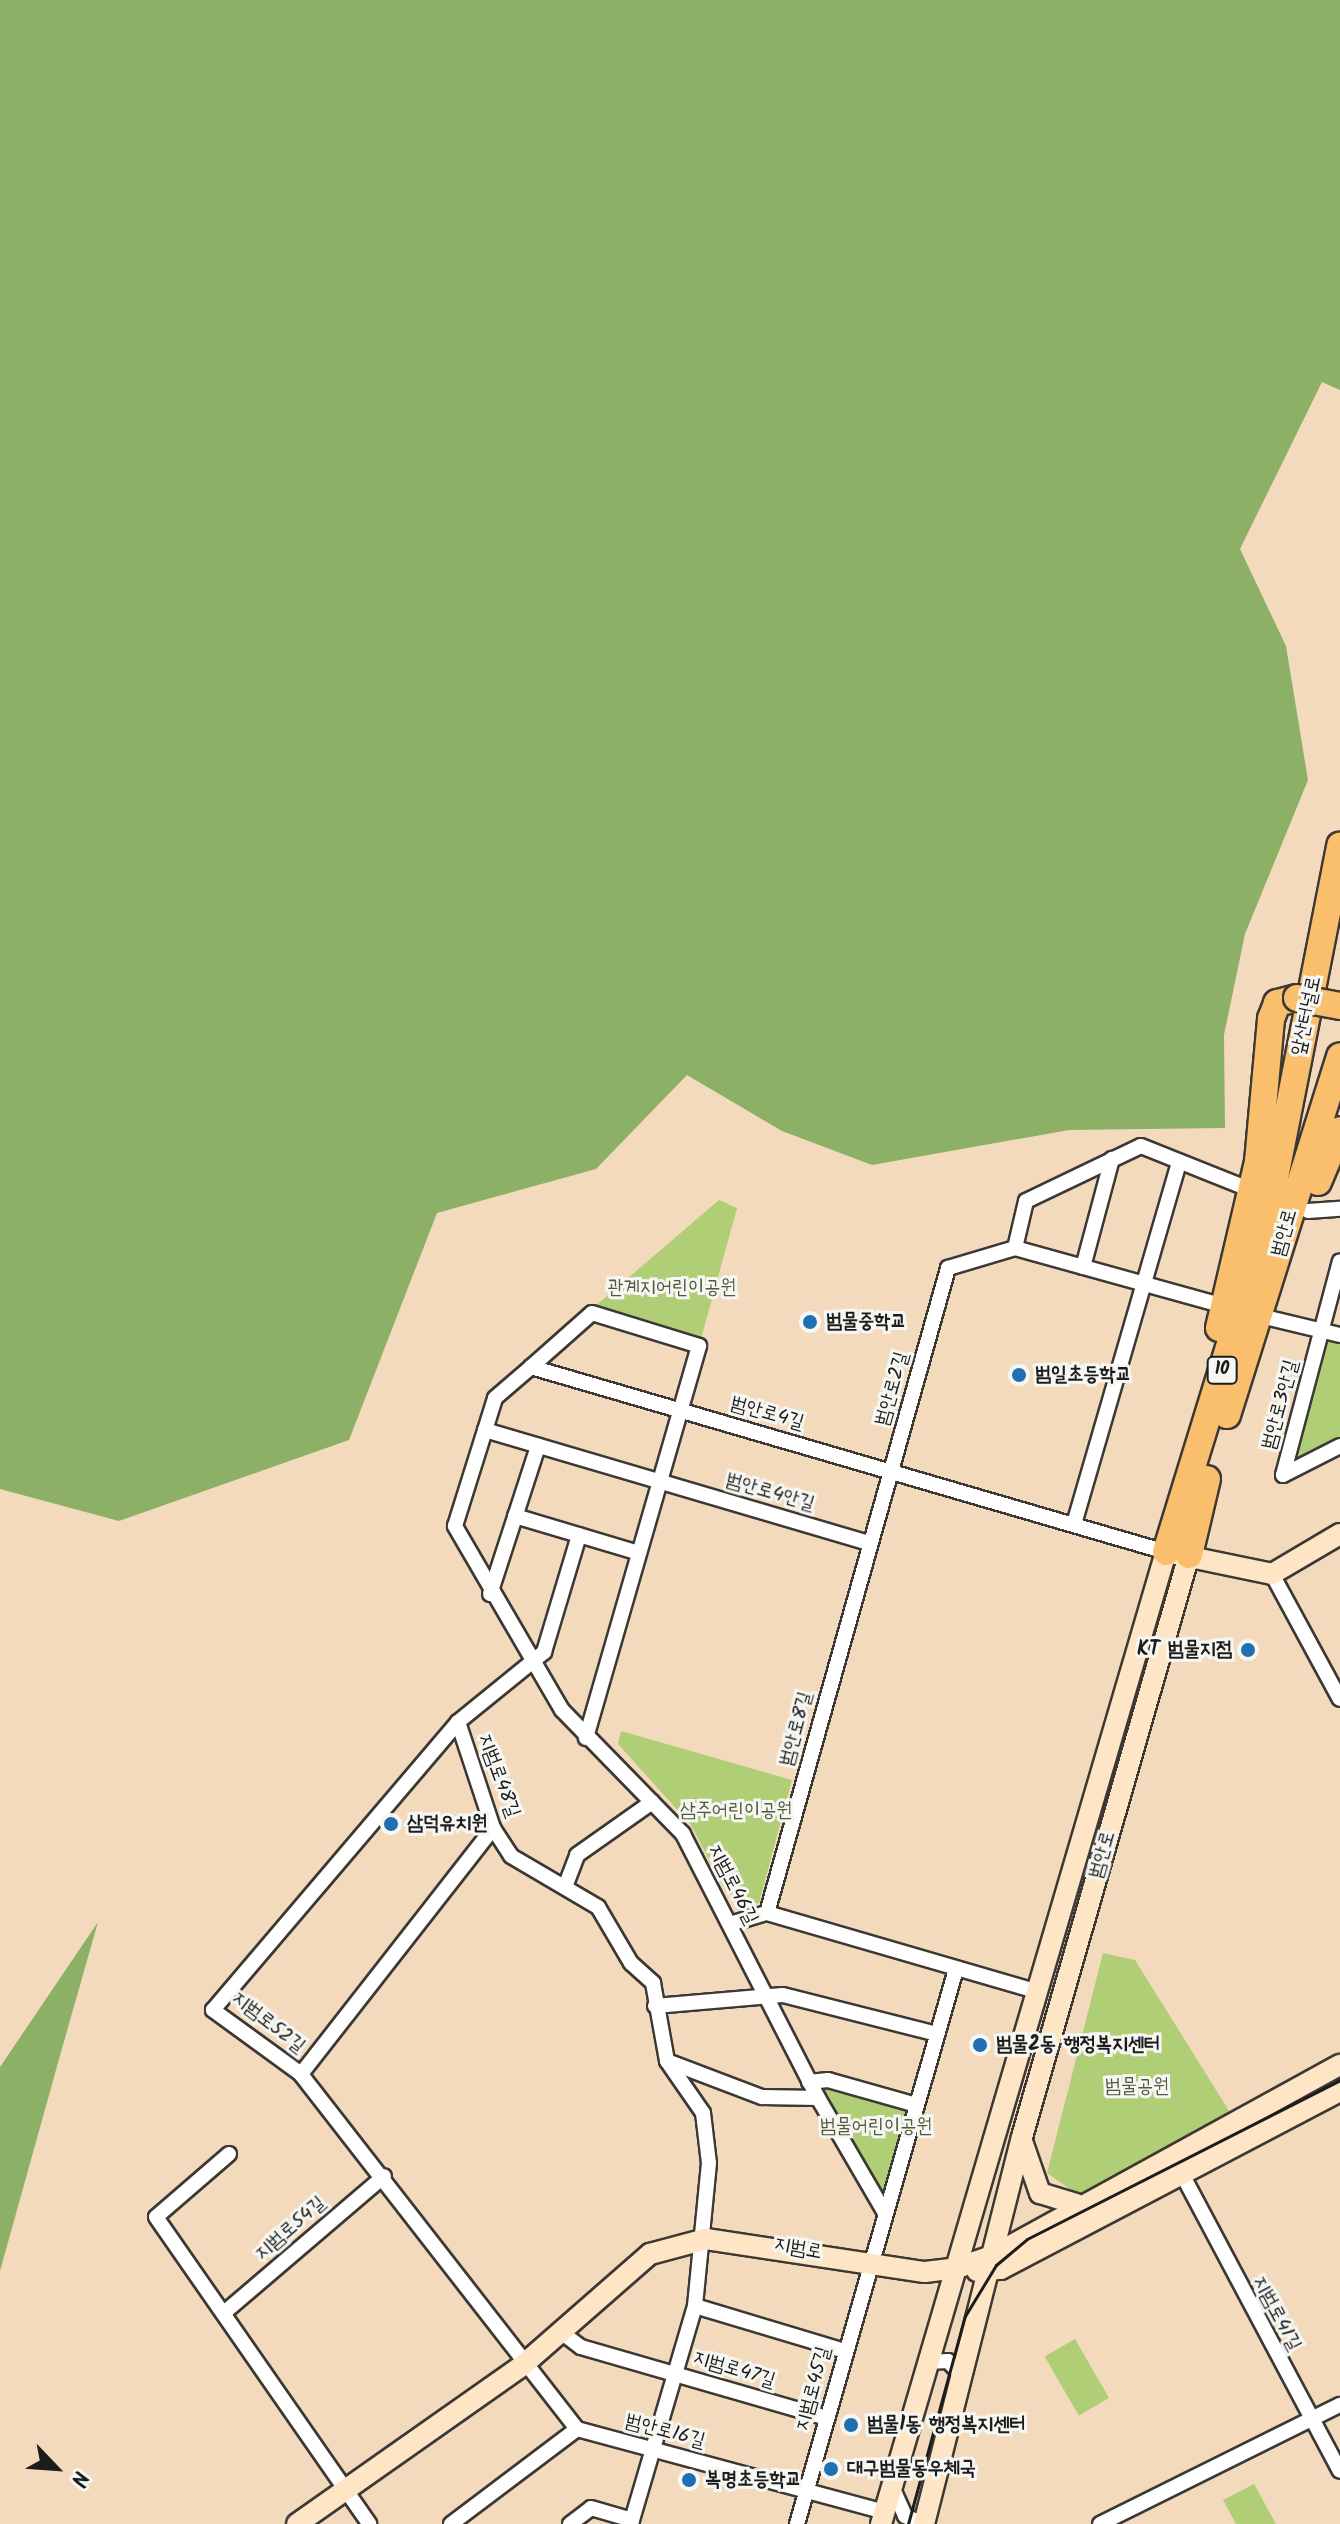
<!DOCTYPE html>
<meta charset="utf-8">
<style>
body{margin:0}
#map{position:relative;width:1340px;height:2524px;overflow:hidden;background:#f4dabc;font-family:Kalam,"Poor Story",sans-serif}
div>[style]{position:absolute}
.green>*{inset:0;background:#b0ce75;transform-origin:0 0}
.forest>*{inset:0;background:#8cb166}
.roads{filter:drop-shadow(2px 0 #3c3834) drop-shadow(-2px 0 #3c3834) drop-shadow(0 2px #3c3834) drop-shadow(0 -2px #3c3834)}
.street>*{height:14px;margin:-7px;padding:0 7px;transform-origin:7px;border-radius:7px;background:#fff}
.secondary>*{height:20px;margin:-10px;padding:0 10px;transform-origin:10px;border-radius:10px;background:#fde5c5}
.highway>*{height:26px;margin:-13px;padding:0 13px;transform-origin:13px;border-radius:13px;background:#f9bf6d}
.rail>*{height:3px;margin:-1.5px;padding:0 1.5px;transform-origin:1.5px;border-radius:1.5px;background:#1c1c1c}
.bridges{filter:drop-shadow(2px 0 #3c3834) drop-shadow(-2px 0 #3c3834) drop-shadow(0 2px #3c3834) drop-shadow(0 -2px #3c3834)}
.highway-bridge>*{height:26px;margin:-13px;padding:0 13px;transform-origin:13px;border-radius:13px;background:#f9bf6d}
.dots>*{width:22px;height:22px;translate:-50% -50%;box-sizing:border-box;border:4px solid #f6f6f2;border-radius:50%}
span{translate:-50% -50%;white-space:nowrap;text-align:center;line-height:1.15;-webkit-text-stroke:6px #f6f6f2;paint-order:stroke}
.shield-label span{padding:2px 6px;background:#f6f6f2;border:2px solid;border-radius:6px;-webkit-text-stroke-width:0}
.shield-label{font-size:18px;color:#1c1c1c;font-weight:700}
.street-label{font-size:20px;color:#1c1c1c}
.park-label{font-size:20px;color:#505a3b}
.poi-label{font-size:20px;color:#1c1c1c;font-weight:700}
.left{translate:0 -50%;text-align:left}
.right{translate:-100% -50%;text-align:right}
.north{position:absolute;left:16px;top:2428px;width:80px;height:80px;-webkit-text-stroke:6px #f6f6f2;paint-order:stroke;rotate:115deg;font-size:22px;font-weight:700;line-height:32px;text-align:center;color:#1c1c1c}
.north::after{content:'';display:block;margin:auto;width:28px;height:36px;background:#1c1c1c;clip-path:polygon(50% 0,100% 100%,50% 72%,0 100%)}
</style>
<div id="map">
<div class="green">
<i style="clip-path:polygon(719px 1200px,737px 1208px,701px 1339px,592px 1309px)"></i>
<i style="clip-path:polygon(1324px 1339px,1340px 1340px,1340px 1439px,1295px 1461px)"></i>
<i style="clip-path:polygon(621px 1731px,792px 1780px,759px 1903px,741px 1904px,724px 1888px,691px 1825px,618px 1744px)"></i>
<i style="clip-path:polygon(1103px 1953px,1135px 1960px,1231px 2114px,1078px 2195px,1047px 2173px)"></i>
<i style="clip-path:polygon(825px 2082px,913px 2106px,884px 2206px,821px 2088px)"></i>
<i style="left:1075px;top:2339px;width:68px;height:35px;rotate:60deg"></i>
<i style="clip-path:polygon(1254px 2484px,1276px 2524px,1236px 2524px,1223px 2500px)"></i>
</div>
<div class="forest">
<i style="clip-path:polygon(0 0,1340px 0,1340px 390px,1322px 382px,1240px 549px,1286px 646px,1308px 780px,1245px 934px,1224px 1035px,1225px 1128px,1069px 1130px,872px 1165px,782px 1131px,687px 1075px,596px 1169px,437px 1213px,349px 1440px,119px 1521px,0 1489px)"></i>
<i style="clip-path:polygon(98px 1922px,61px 2052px,0 2271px,0 2067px)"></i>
</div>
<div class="roads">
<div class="street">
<i style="left:1308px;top:1211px;width:32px;rotate:-4deg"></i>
<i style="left:1015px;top:1248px;width:48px;rotate:-76.8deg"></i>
<i style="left:1026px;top:1201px;width:127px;rotate:-25.6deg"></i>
<i style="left:1141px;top:1146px;width:118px;rotate:21.8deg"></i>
<i style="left:1083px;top:1267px;width:112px;rotate:-75deg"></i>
<i style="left:1269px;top:1318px;width:73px;rotate:13.5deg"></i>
<i style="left:531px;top:1367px;width:81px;rotate:-41.5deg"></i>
<i style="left:592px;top:1313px;width:112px;rotate:17.1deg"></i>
<i style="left:699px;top:1346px;width:408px;rotate:106.1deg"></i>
<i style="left:485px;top:1430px;width:400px;rotate:16.4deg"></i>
<i style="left:1283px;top:1475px;width:221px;rotate:-75.1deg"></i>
<i style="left:1283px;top:1475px;width:64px;rotate:-27deg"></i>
<i style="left:515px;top:1516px;width:129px;rotate:16.6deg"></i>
<i style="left:1074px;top:1524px;width:377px;rotate:-73.8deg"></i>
<i style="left:1272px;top:1574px;width:142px;rotate:61.5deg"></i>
<i style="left:490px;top:1594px;width:156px;rotate:-72deg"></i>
<i style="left:458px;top:1722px;width:112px;rotate:71.7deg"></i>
<i style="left:493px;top:1828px;width:33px;rotate:57deg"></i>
<i style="left:511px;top:1856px;width:101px;rotate:30.4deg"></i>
<i style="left:598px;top:1907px;width:65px;rotate:59.5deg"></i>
<i style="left:631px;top:1963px;width:30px;rotate:42deg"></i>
<i style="left:653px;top:1983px;width:79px;rotate:79.8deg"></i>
<i style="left:667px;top:2061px;width:63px;rotate:55.3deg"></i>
<i style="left:703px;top:2113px;width:50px;rotate:83.2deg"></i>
<i style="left:709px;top:2163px;width:144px;rotate:95.6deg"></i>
<i style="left:695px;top:2306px;width:227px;rotate:106.4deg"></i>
<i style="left:565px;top:1887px;width:34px;rotate:-69deg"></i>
<i style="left:577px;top:1855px;width:92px;rotate:-35.2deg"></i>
<i style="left:767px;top:1913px;width:670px;rotate:-74.32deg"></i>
<i style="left:948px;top:1268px;width:70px;rotate:-16.6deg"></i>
<i style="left:1015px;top:1248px;width:217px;rotate:15.5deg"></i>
<i style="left:767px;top:1913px;width:280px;rotate:16.2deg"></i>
<i style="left:730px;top:1924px;width:39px;rotate:-17deg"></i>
<i style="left:655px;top:2006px;width:128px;rotate:-4.9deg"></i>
<i style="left:783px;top:1995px;width:159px;rotate:14.2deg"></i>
<i style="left:667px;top:2061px;width:102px;rotate:20.8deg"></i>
<i style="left:762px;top:2097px;width:56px;rotate:1deg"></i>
<i style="left:301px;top:2074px;width:312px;rotate:-52deg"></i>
<i style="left:809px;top:2082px;width:19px;rotate:-6deg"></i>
<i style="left:828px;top:2080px;width:92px;rotate:15.7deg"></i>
<i style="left:229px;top:2154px;width:96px;rotate:139.2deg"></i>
<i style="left:156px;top:2217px;width:374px;rotate:55.2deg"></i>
<i style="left:1182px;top:2174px;width:336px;rotate:62deg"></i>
<i style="left:885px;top:2213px;width:133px;rotate:-120.2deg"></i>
<i style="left:818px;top:2098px;width:297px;rotate:-117.1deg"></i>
<i style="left:683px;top:1834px;width:173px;rotate:-134.3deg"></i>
<i style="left:562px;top:1710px;width:213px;rotate:-120.2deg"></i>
<i style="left:455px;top:1526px;width:134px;rotate:-72.6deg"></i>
<i style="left:495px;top:1398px;width:48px;rotate:-40.7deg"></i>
<i style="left:531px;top:1367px;width:661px;rotate:16.24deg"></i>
<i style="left:695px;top:2306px;width:157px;rotate:16.7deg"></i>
<i style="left:225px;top:2312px;width:209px;rotate:-40.5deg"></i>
<i style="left:561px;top:2332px;width:25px;rotate:37deg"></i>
<i style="left:581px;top:2347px;width:256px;rotate:16.1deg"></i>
<i style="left:927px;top:2362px;width:21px;rotate:-3deg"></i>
<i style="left:948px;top:2361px;width:22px;rotate:47deg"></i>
<i style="left:577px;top:2429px;width:450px;rotate:-127.9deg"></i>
<i style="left:301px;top:2074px;width:109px;rotate:-144deg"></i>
<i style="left:213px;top:2010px;width:378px;rotate:-49.6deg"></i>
<i style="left:458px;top:1722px;width:111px;rotate:-39.1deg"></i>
<i style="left:544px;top:1652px;width:122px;rotate:-73.3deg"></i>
<i style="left:894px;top:2491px;width:27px;rotate:66deg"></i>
<i style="left:905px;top:2516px;width:20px;rotate:24deg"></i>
<i style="left:451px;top:2524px;width:158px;rotate:-37deg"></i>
<i style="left:577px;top:2429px;width:319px;rotate:15.1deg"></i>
<i style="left:570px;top:2524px;width:26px;rotate:-37deg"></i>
<i style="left:591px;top:2508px;width:43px;rotate:16.3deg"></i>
<i style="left:797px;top:2524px;width:577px;rotate:-74.01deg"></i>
<i style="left:1100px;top:2524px;width:268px;rotate:-26.4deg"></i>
</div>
<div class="secondary">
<i style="left:1023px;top:2144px;width:52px;rotate:70.9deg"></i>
<i style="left:1040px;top:2193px;width:38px;rotate:17deg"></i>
<i style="left:977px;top:2271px;width:24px;rotate:-5deg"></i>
<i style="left:1001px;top:2269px;width:383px;rotate:-27.7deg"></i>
<i style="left:297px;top:2524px;width:276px;rotate:-35.1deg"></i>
<i style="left:523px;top:2365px;width:169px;rotate:-41.2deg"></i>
<i style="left:650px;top:2254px;width:58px;rotate:-15deg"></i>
<i style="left:706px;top:2239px;width:221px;rotate:8.6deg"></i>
<i style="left:925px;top:2272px;width:32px;rotate:-7deg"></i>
<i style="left:957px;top:2268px;width:37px;rotate:-19deg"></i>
<i style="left:992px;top:2256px;width:397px;rotate:-28.8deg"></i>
<i style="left:881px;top:2524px;width:1013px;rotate:-73.66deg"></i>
<i style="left:1166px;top:1552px;width:108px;rotate:11.7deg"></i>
<i style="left:1272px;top:1574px;width:79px;rotate:-30.5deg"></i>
<i style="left:924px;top:2524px;width:399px;rotate:-75.8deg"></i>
<i style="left:1022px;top:2137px;width:605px;rotate:-73.99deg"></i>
</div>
<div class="highway">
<i style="left:1318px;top:1182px;width:56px;rotate:-67.1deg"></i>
<i style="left:1219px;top:1328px;width:171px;rotate:-76.8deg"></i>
<i style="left:1258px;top:1162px;width:144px;rotate:-84.8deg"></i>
<i style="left:1271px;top:1019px;width:17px;rotate:-69deg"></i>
<i style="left:1277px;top:1003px;width:21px;rotate:-14deg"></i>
<i style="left:1227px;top:1415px;width:376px;rotate:-72.5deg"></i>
<i style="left:1166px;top:1552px;width:333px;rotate:-72.9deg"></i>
<i style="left:1264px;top:1234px;width:396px;rotate:-78.9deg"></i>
<i style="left:1189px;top:1555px;width:78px;rotate:-76.7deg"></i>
</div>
</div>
<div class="rail">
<i style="left:908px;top:2524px;width:216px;rotate:-74.7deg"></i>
<i style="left:965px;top:2316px;width:60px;rotate:-58.7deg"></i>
<i style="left:996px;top:2265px;width:40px;rotate:-40deg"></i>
<i style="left:1027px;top:2239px;width:351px;rotate:-26.9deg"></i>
</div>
<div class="bridges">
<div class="highway-bridge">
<i style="left:1297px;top:998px;width:44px;rotate:10.5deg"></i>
</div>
</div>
<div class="dots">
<i style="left:810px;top:1322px;background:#1f6fb2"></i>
<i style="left:1019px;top:1375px;background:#1f6fb2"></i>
<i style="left:1248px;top:1650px;background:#1f6fb2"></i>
<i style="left:391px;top:1824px;background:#1f6fb2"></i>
<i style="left:980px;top:2045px;background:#1f6fb2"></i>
<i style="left:851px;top:2425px;background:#1f6fb2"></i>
<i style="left:831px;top:2469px;background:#1f6fb2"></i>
<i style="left:689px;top:2480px;background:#1f6fb2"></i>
</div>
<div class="shield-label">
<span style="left:1222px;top:1370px">10</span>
</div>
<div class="street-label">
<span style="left:1307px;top:1016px;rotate:-78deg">앞산터널로</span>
<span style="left:1285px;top:1233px;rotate:-74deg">범안로</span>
<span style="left:893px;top:1389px;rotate:-74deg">범안로2길</span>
<span style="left:1281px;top:1405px;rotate:-75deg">범안로3안길</span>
<span style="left:767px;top:1414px;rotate:16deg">범안로4길</span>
<span style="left:770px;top:1493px;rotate:16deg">범안로4안길</span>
<span style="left:797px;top:1729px;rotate:-75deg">범안로8길</span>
<span style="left:498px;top:1776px;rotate:70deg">지범로48길</span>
<span style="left:1103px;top:1855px;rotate:-74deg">범안로</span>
<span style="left:732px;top:1885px;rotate:63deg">지범로46길</span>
<span style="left:268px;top:2023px;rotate:38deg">지범로52길</span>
<span style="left:291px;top:2229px;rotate:-41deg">지범로54길</span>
<span style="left:798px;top:2249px;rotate:11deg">지범로</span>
<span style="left:1276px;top:2314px;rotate:62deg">지범로41길</span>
<span style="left:734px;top:2370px;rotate:17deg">지범로47길</span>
<span style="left:814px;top:2389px;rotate:-75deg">지범로45길</span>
<span style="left:665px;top:2432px;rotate:15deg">범안로16길</span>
</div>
<div class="park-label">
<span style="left:672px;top:1288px">관계지어린이공원</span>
<span style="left:736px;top:1811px">삼주어린이공원</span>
<span style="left:1137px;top:2087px">범물공원</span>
<span style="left:876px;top:2127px">범물어린이공원</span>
</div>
<div class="poi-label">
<span class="left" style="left:826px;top:1322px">범물중학교</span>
<span class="left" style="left:1035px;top:1375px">범일초등학교</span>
<span class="right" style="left:1232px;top:1650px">KT 범물지점</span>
<span class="left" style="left:407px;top:1824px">삼덕유치원</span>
<span class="left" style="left:996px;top:2045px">범물2동 행정복지센터</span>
<span class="left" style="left:867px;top:2425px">범물1동 행정복지센터</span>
<span class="left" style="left:847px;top:2469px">대구범물동우체국</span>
<span class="left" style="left:705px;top:2480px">복명초등학교</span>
</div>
<div class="north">N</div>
</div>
